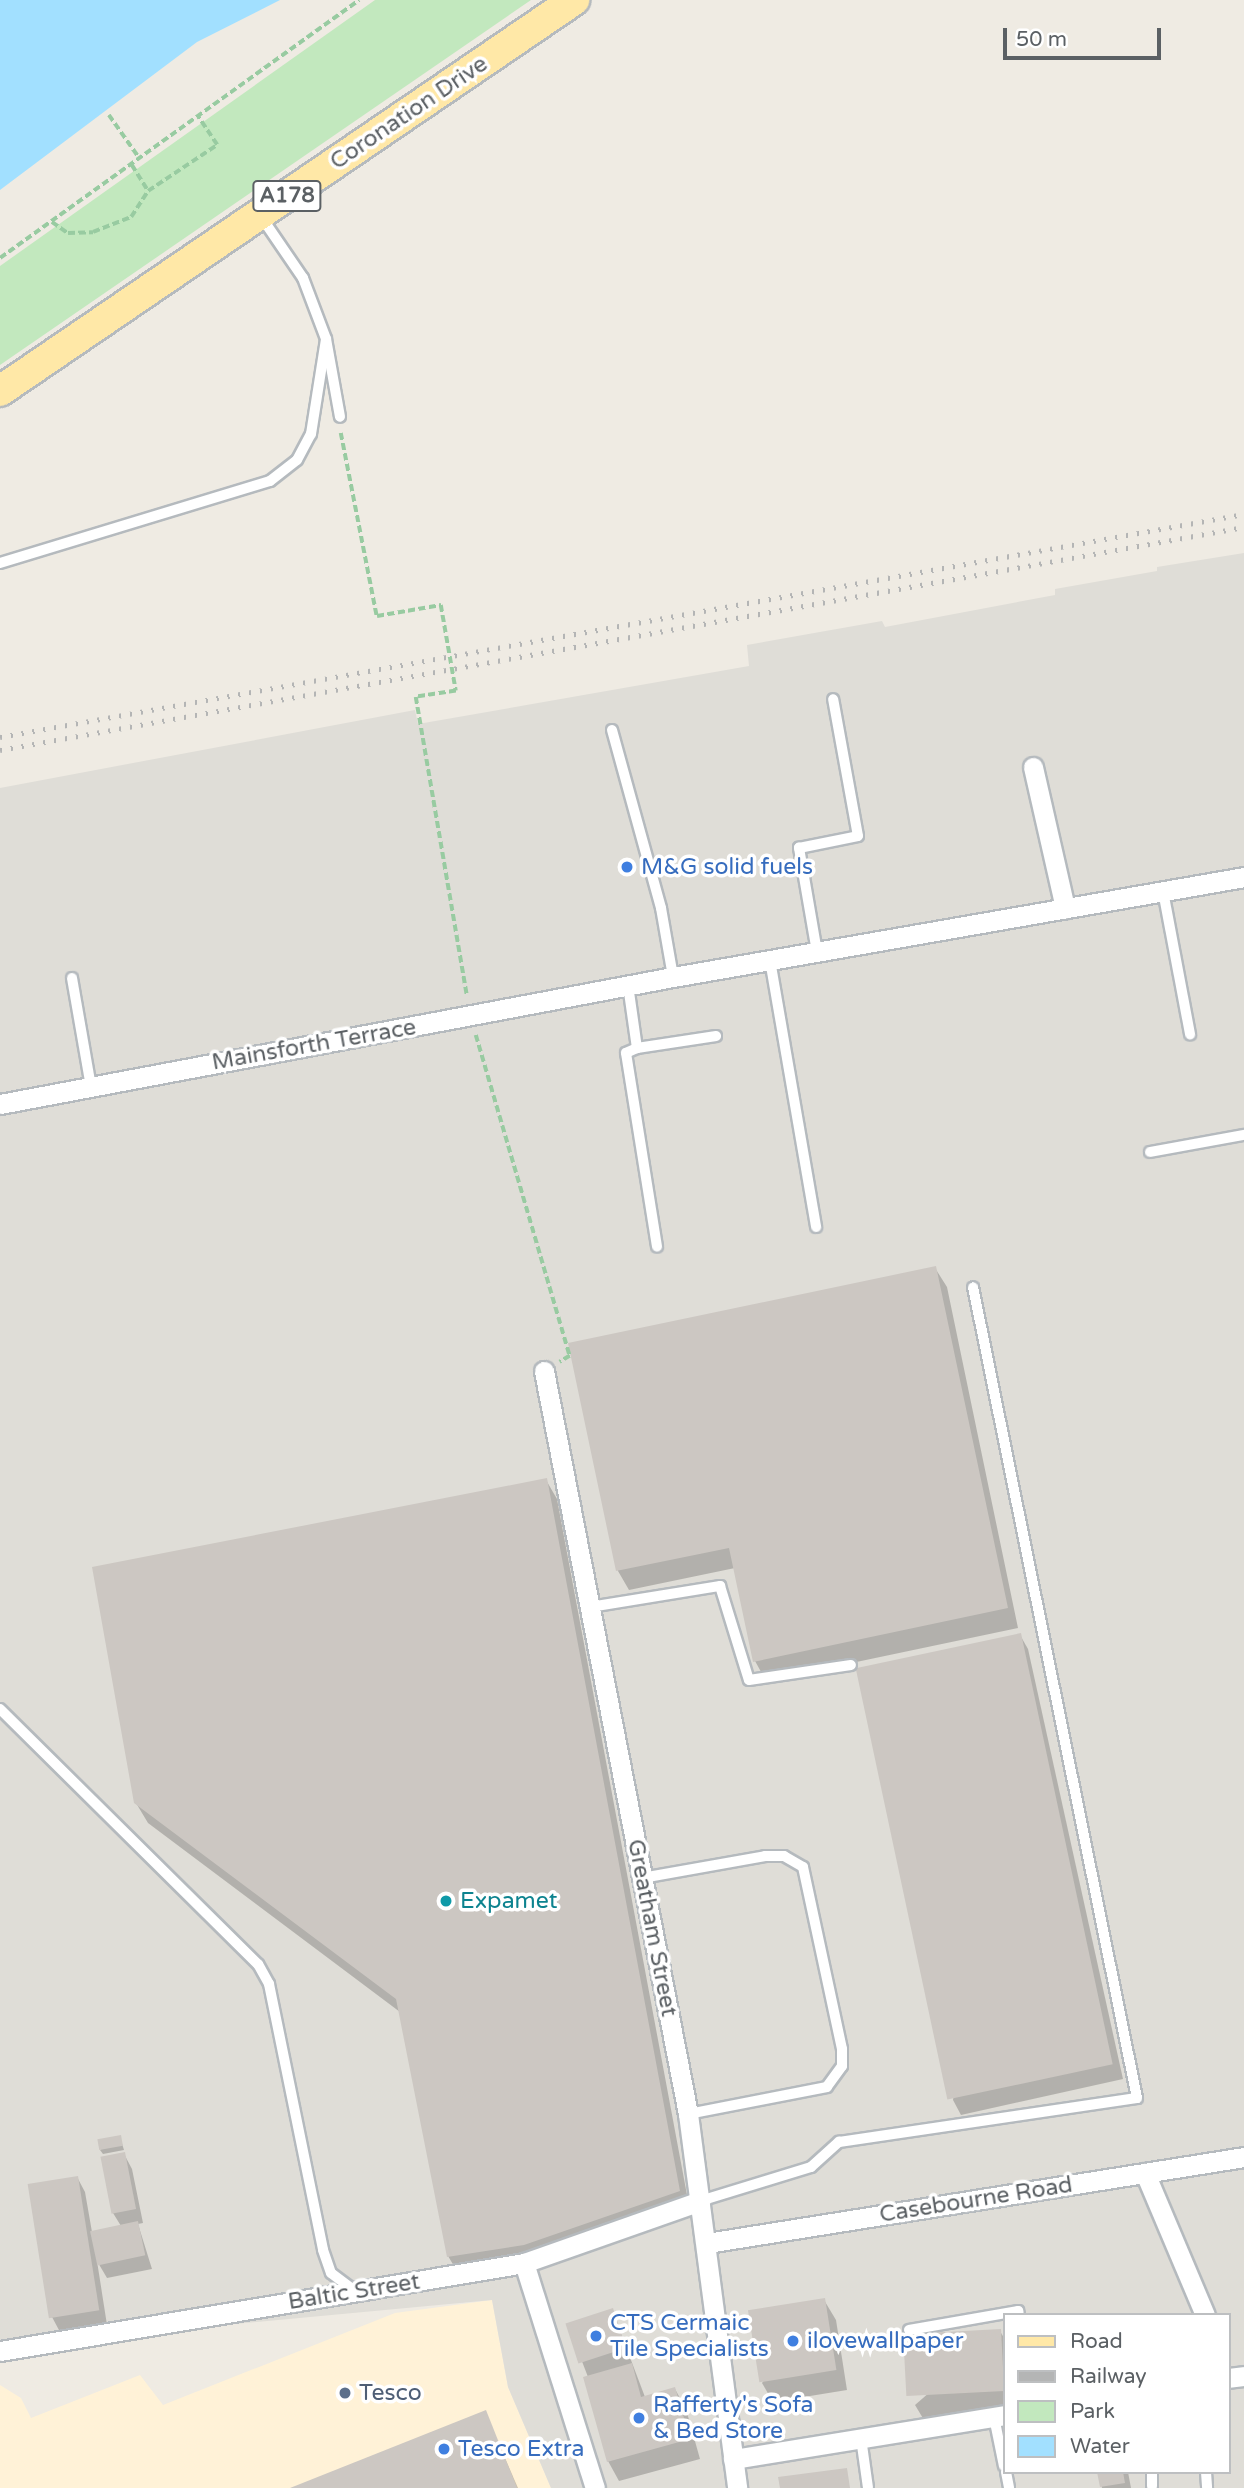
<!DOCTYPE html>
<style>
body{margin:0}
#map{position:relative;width:1244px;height:2488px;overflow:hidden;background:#efebe3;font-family:"Varela Round",sans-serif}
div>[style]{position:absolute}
.commercial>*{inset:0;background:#fff2d7}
.industrial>*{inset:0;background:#dfddd7}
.green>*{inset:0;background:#c2e8be}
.water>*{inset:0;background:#a2e0ff}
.shadow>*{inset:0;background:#0003}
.building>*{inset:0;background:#ccc7c2;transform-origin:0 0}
.path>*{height:3.5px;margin-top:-1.75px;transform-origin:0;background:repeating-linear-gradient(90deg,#98cba1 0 7px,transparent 0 10.5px)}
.roads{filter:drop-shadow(2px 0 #b5babe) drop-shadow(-2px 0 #b5babe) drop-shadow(0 2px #b5babe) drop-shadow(0 -2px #b5babe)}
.lane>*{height:10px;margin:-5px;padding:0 5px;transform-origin:5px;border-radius:5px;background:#fff}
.street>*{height:19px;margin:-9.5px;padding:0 9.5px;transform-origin:9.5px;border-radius:9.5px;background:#fff}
.primary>*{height:30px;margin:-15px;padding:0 15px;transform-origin:15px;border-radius:15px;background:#ffe8a7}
.rail>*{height:5px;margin-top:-2.5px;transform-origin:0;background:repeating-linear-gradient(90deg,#b4b5b5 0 2px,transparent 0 11px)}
.path-bridge>*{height:3.5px;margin-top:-1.75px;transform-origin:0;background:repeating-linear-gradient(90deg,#98cba1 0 7px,transparent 0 10.5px)}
.dots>*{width:19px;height:19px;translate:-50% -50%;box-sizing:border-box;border:4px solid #fff;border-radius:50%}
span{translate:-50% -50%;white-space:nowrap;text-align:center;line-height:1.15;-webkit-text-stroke:7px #fff;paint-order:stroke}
.shield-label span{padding:2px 5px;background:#fff;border:2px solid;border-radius:5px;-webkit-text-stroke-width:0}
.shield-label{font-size:21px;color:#5b6064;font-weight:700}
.street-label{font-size:23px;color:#5b6064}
.shop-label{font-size:23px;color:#366cbe}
.left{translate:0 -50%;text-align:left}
.culture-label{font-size:23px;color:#0d838f}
.service-label{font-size:23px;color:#4e5e75}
.legend{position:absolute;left:1003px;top:2313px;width:228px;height:161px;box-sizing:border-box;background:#fff;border:2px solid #bdbfc1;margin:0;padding:9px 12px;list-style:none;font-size:21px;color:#5b6064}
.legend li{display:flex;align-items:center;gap:14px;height:35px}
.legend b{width:35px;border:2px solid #bdbfc1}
.scale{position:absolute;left:1003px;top:28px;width:158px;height:32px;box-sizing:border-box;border:4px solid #5b6064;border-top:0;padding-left:9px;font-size:21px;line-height:24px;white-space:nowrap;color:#5b6064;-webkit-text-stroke:5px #fff;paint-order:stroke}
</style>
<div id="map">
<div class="commercial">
<i style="clip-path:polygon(492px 2300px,508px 2387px,551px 2488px,0 2488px,0 2385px,21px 2398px,31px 2418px,140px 2375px,163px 2405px,395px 2313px)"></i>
</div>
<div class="industrial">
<i style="clip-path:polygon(evenodd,1244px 553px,1244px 2488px,551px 2488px,508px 2387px,492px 2300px,0 2346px,0 788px,415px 710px,418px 724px,749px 666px,747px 645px,882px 621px,885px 627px,1055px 595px,1055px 589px,1157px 571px,1157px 567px,1244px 553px,1004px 2315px,1228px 2315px,1228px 2472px,1004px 2472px,1004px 2315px)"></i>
</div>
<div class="green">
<i style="clip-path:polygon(375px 0,531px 0,0 365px,0 266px)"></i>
</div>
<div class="water">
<i style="clip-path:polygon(0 0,280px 0,197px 42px,0 190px)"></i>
</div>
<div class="shadow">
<i style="clip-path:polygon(935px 1268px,947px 1287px,1018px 1628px,766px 1681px,755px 1661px,735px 1568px,629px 1590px,618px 1571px,570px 1344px)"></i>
<i style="clip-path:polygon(546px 1480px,557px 1499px,690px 2211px,460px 2276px,448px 2256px,400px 2012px,148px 1823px,136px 1803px)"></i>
<i style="clip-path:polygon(1020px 1635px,1028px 1649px,1123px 2079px,961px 2115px,953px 2100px)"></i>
<i style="clip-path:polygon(120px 2137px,124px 2150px,103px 2154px,100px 2150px)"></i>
<i style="clip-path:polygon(124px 2154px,132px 2169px,143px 2223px,138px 2224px,152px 2269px,107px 2278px,97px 2261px,107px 2325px,60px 2332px,52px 2317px,77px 2177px,85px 2192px,92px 2232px,121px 2226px,113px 2213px)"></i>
<i style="clip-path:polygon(824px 2300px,836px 2320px,847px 2390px,773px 2402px,762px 2383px)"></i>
<i style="clip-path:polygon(612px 2310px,645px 2397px,675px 2389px,686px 2409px,700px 2459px,619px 2481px,608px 2461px,588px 2377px,568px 2325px)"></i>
<i style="clip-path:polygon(1000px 2331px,1004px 2338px,1004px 2407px,924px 2420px,915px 2405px)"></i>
<i style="clip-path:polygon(485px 2412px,518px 2488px,294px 2488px)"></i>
<i style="clip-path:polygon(1099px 2472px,1128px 2472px,1131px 2488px,1102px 2488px)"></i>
</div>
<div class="building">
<i style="clip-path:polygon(936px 1266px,1008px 1608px,753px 1662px,729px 1548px,616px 1571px,568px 1343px)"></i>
<i style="clip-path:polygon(547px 1478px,680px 2191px,524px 2245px,447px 2257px,396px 1999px,134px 1803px,92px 1567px)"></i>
<i style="left:1021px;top:1633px;width:441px;height:169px;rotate:78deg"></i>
<i style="left:121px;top:2135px;width:11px;height:24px;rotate:80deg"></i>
<i style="left:125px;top:2152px;width:58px;height:25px;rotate:79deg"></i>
<i style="left:78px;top:2176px;width:136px;height:51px;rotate:81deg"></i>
<i style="left:138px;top:2221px;width:35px;height:49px;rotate:78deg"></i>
<i style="left:825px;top:2298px;width:73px;height:78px;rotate:81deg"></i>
<i style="left:613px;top:2308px;width:42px;height:50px;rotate:72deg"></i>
<i style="left:1001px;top:2329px;width:62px;height:98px;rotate:87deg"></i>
<i style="clip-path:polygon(632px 2363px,641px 2397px,675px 2387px,690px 2439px,607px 2462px,583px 2377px)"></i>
<i style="clip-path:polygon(486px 2410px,517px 2488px,290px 2488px)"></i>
<i style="clip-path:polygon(847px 2468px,850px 2488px,780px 2488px,778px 2477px)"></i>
<i style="clip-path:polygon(1097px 2472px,1123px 2472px,1125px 2483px,1100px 2487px)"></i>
</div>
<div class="path">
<i style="left:109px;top:115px;width:54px;rotate:54.8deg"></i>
<i style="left:132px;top:165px;width:31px;rotate:58deg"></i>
<i style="left:52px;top:222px;width:19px;rotate:35deg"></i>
<i style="left:68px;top:233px;width:25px;rotate:-2deg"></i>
<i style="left:93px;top:232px;width:41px;rotate:-21.5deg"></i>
<i style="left:131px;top:217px;width:31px;rotate:-57deg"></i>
<i style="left:148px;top:191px;width:83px;rotate:-33.7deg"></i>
<i style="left:217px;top:145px;width:34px;rotate:-124deg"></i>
<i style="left:0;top:258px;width:442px;rotate:-35.7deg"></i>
<i style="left:341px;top:433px;width:187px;rotate:78.9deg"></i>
<i style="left:377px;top:616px;width:65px;rotate:-9.8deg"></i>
<i style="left:456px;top:691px;width:40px;rotate:171.5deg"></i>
<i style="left:416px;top:697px;width:303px;rotate:80.3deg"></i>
<i style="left:476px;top:1035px;width:334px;rotate:73.7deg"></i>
<i style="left:570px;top:1356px;width:12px;rotate:149deg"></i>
</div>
<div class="roads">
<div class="lane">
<i style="left:262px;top:218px;width:73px;rotate:55.7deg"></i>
<i style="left:303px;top:278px;width:65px;rotate:69.3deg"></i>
<i style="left:326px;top:339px;width:79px;rotate:79.8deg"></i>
<i style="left:0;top:563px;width:282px;rotate:-16.9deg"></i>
<i style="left:270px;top:481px;width:34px;rotate:-38deg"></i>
<i style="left:297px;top:460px;width:30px;rotate:-62deg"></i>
<i style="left:311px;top:434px;width:96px;rotate:-81deg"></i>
<i style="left:612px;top:730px;width:185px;rotate:74.6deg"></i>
<i style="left:661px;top:908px;width:70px;rotate:80.1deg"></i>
<i style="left:1163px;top:891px;width:146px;rotate:79.3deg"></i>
<i style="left:817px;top:952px;width:106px;rotate:-99.8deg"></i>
<i style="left:799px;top:848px;width:60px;rotate:-11.5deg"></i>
<i style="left:858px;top:836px;width:139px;rotate:-100.3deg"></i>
<i style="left:770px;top:960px;width:271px;rotate:80.2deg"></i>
<i style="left:72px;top:978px;width:111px;rotate:80.1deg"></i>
<i style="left:628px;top:985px;width:64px;rotate:81.9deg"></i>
<i style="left:637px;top:1048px;width:80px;rotate:-8.6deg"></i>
<i style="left:637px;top:1048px;width:12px;rotate:156deg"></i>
<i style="left:626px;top:1053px;width:196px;rotate:80.9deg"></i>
<i style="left:1150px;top:1152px;width:96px;rotate:-10.3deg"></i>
<i style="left:590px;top:1607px;width:132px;rotate:-9.2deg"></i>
<i style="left:720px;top:1586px;width:98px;rotate:72.9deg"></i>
<i style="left:749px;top:1680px;width:103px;rotate:-8.4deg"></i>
<i style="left:0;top:1709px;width:363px;rotate:44.7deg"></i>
<i style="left:258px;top:1964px;width:23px;rotate:61deg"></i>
<i style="left:269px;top:1984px;width:271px;rotate:78.5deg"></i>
<i style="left:323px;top:2250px;width:24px;rotate:71deg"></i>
<i style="left:331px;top:2273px;width:30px;rotate:37deg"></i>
<i style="left:642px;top:1878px;width:125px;rotate:-10.1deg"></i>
<i style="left:765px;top:1856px;width:19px"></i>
<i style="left:784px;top:1856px;width:22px;rotate:30deg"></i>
<i style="left:803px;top:1867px;width:186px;rotate:77.9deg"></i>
<i style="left:842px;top:2049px;width:17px;rotate:90deg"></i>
<i style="left:842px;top:2066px;width:26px;rotate:126deg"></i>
<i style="left:827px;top:2087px;width:142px;rotate:169deg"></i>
<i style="left:700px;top:2201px;width:116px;rotate:-17deg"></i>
<i style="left:811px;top:2167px;width:38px;rotate:-42deg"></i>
<i style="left:839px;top:2142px;width:301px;rotate:-8.4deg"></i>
<i style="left:1137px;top:2098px;width:827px;rotate:-101.43deg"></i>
<i style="left:909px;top:2330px;width:111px;rotate:-9.9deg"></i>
<i style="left:1018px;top:2311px;width:4px;rotate:76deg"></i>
<i style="left:994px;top:2417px;width:50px;rotate:78.5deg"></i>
<i style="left:861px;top:2438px;width:50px;rotate:82deg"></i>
<i style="left:1006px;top:2472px;width:16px;rotate:79deg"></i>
<i style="left:1206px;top:2472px;width:16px;rotate:86deg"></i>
<i style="left:1152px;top:2486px;width:14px;rotate:-90deg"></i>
</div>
<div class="street">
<i style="left:1033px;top:767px;width:145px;rotate:77.2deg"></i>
<i style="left:0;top:1104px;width:685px;rotate:-10.69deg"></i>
<i style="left:673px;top:977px;width:580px;rotate:-9.93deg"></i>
<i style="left:544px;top:1371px;width:757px;rotate:79.03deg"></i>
<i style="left:688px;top:2114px;width:377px;rotate:82.5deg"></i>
<i style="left:1145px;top:2173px;width:154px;rotate:67.1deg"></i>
<i style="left:707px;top:2243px;width:544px;rotate:-9.1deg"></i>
<i style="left:524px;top:2263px;width:236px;rotate:72.5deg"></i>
<i style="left:0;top:2351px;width:531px;rotate:-9.53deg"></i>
<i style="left:524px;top:2263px;width:187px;rotate:-19.4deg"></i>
<i style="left:1228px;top:2378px;width:16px;rotate:-7deg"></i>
<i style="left:733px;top:2459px;width:275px;rotate:-9.2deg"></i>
</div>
<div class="primary">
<i style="left:0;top:391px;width:695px;rotate:-34.26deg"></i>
</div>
</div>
<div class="rail">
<i style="left:0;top:737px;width:1264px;rotate:-10.16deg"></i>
<i style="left:0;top:750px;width:1264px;rotate:-10.16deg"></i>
</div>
<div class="path-bridge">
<i style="left:441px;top:605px;width:87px;rotate:80.1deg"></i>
</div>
<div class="dots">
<i style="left:627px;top:867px;background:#3f7fe0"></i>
<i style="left:446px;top:1901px;background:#0f9aa8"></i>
<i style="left:596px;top:2336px;background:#3f7fe0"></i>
<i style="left:793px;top:2341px;background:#3f7fe0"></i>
<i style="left:345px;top:2393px;background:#5c6f8a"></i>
<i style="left:639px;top:2418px;background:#3f7fe0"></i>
<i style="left:444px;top:2449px;background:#3f7fe0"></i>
</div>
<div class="shield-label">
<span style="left:287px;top:196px">A178</span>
</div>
<div class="street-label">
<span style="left:409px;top:113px;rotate:-34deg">Coronation Drive</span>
<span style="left:314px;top:1045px;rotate:-10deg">Mainsforth Terrace</span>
<span style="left:652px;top:1928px;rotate:79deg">Greatham Street</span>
<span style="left:976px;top:2200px;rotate:-9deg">Casebourne Road</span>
<span style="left:354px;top:2292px;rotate:-9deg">Baltic Street</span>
</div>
<div class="shop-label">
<span class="left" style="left:641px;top:867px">M&amp;G solid fuels</span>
<span class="left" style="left:610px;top:2336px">CTS Cermaic<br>Tile Specialists</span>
<span class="left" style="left:807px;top:2341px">ilovewallpaper</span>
<span class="left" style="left:653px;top:2418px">Rafferty's Sofa<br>&amp; Bed Store</span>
<span class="left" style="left:458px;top:2449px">Tesco Extra</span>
</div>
<div class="culture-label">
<span class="left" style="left:460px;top:1901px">Expamet</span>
</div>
<div class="service-label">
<span class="left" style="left:359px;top:2393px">Tesco</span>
</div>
<ul class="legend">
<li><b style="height:9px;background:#ffe8a7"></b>Road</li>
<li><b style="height:9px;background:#b4b5b5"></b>Railway</li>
<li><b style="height:19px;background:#c2e8be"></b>Park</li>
<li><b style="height:19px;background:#a2e0ff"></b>Water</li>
</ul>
<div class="scale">50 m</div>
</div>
